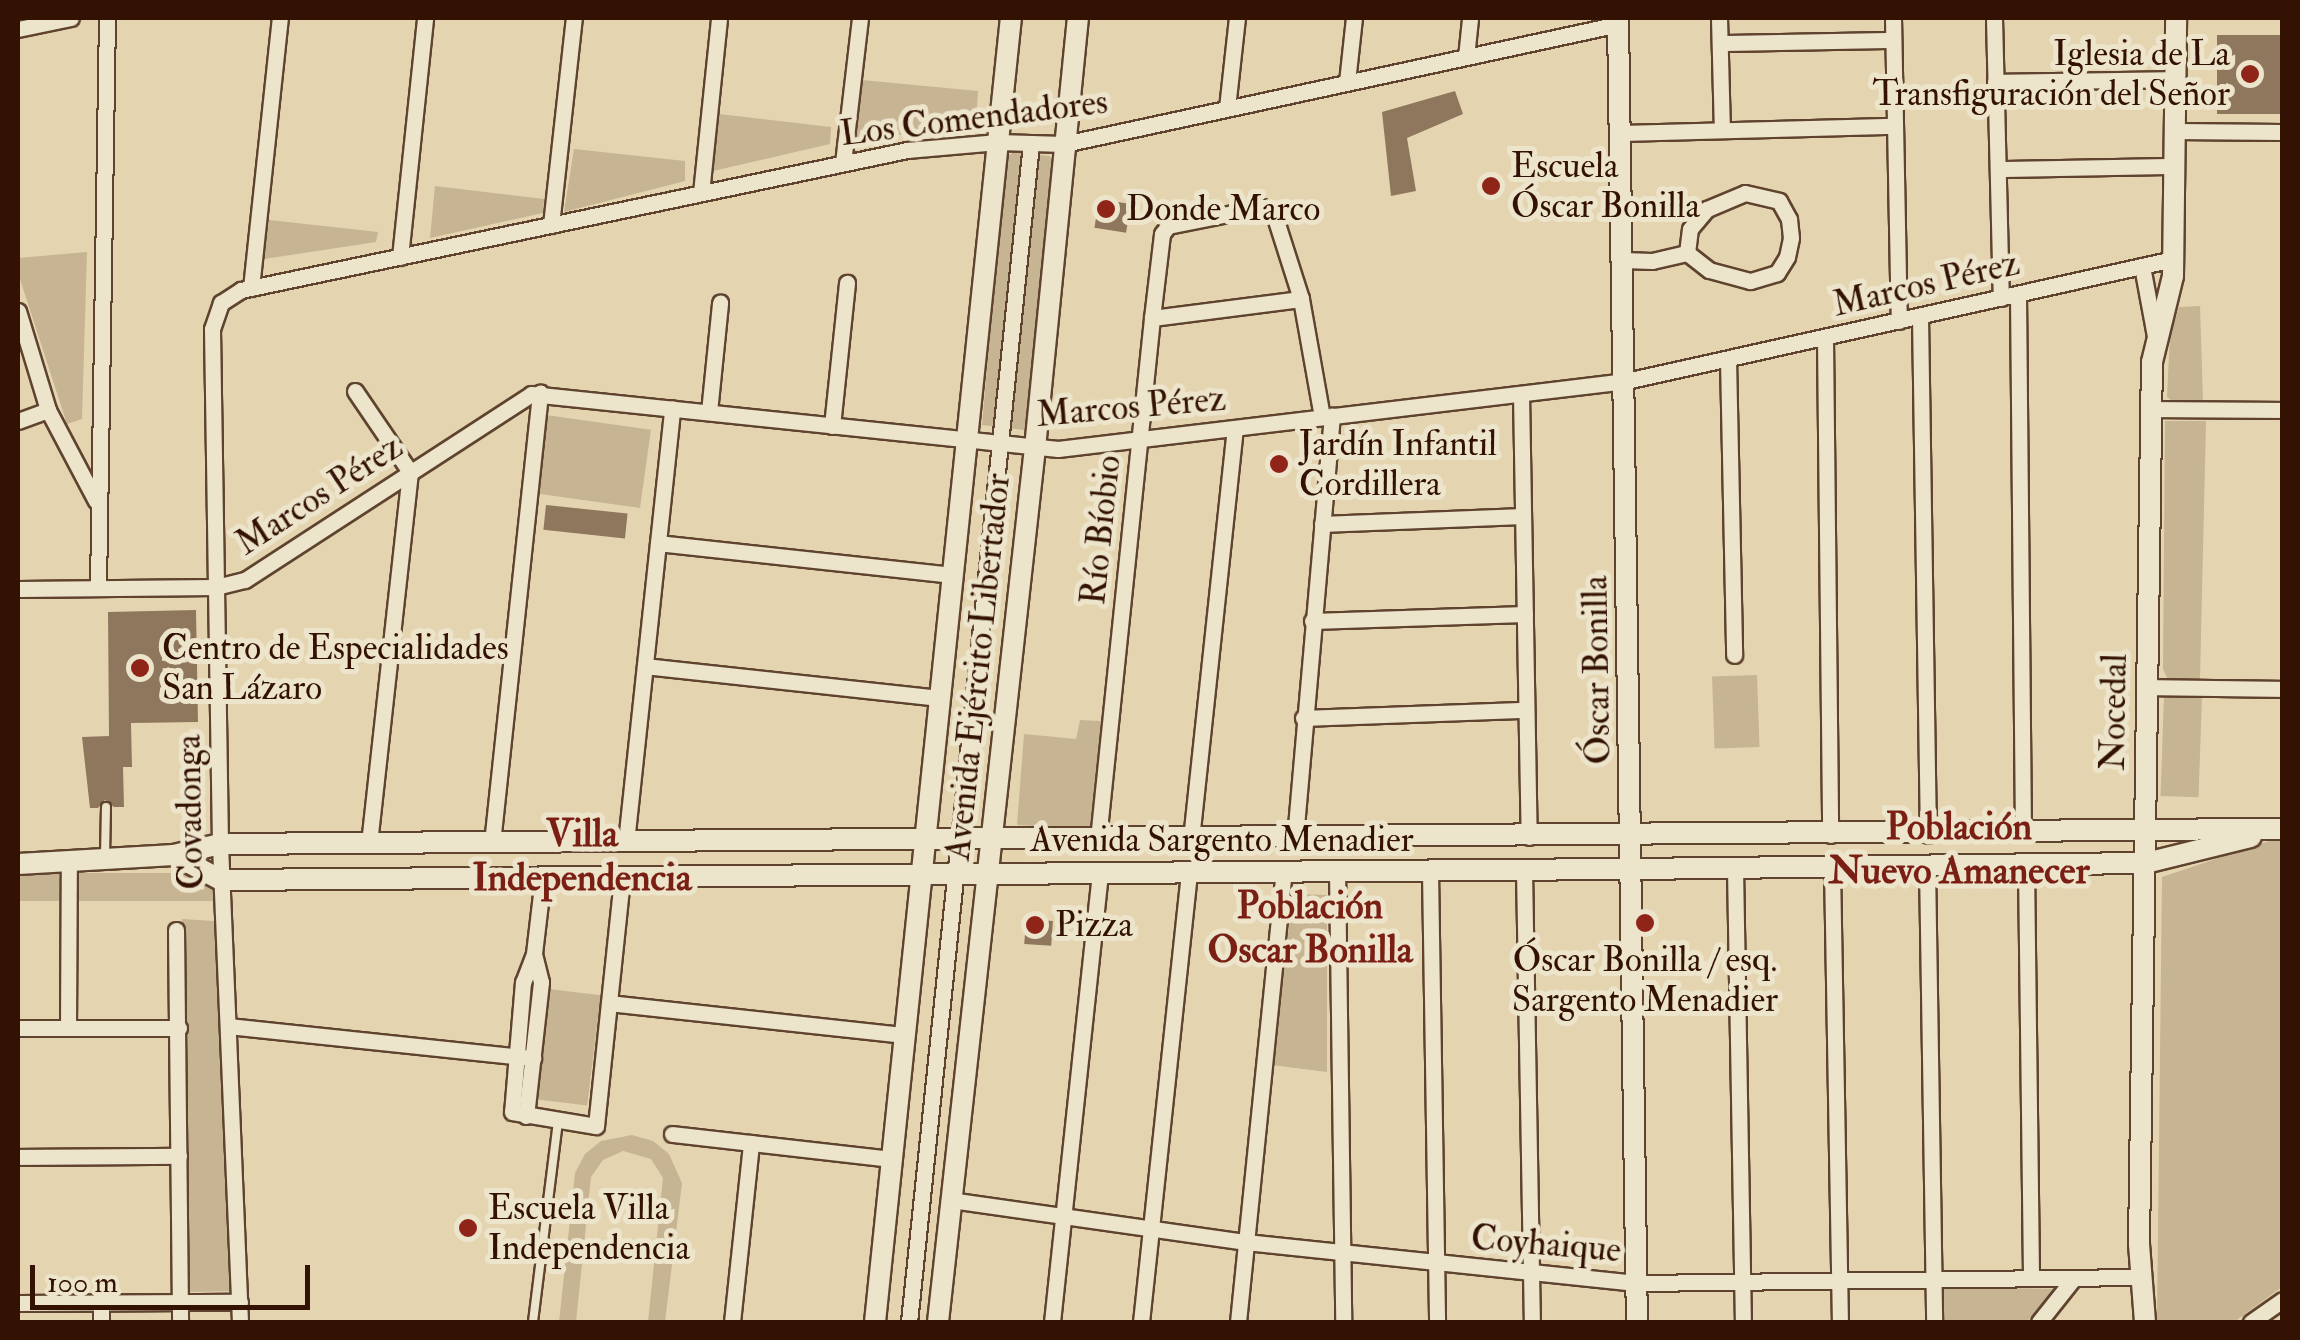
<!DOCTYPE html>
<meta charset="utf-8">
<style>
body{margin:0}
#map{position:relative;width:2300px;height:1340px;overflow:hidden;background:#e4d5b0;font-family:"IM FELL Double Pica",serif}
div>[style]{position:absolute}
.green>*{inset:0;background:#c6b493;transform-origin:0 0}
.building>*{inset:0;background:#8f775d;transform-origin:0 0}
.roads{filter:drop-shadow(2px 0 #5f432e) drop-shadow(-2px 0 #5f432e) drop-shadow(0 2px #5f432e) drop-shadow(0 -2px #5f432e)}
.lane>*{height:8px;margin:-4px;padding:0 4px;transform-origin:4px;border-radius:4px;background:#ede4cc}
.street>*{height:15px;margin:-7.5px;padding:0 7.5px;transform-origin:7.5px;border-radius:7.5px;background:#ede4cc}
.secondary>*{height:20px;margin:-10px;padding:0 10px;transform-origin:10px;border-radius:10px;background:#ede4cc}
.dots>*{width:28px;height:28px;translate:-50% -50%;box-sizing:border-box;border:5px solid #ede4cc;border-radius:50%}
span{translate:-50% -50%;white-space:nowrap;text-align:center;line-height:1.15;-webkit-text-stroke:10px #ede4cc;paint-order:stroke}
.poi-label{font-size:35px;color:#331203}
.right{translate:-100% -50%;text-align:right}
.left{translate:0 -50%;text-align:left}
.street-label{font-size:35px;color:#331203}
.neighbourhood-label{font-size:38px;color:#7a1f14;font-weight:700}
.frame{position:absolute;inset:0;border:20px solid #331203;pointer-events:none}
.scale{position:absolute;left:30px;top:1265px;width:280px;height:45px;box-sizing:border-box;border:5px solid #331203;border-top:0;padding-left:12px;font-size:30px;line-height:35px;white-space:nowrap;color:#331203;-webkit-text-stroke:8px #ede4cc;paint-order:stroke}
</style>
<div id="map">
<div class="green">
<i style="clip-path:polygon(862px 80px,978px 91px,976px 121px,855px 143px)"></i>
<i style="clip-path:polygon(719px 114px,831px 127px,830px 144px,713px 171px)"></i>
<i style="clip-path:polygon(574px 149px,685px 161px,685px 181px,564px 212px)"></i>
<i style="clip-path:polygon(1014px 152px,1050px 156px,1053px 165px,1025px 430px,982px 425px,1006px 157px)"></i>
<i style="clip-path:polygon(435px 186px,544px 199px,543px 213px,430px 238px)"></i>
<i style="clip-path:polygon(269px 220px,378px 232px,376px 242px,264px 259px)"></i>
<i style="clip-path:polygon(87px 252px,82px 419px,67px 424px,18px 273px,18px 258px)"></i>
<i style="clip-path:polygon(2200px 306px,2203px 402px,2175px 403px,2167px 397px,2170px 335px,2179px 307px)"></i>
<i style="left:546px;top:415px;width:106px;height:79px;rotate:8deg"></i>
<i style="clip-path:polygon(2165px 421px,2206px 421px,2200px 679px,2168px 680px,2163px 669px)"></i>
<i style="left:1757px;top:675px;width:72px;height:45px;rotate:88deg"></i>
<i style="left:2164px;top:696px;width:38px;height:100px;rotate:2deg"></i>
<i style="clip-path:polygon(1080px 720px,1101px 721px,1090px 829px,1017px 825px,1024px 734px,1076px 739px)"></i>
<i style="clip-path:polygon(2275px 839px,2282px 839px,2282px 1287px,2234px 1322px,2157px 1322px,2162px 877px)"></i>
<i style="clip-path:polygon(18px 873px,201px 873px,212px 882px,215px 901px,18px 901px)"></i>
<i style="clip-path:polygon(1293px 894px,1327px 895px,1327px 1072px,1272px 1065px)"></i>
<i style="clip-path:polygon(182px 919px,230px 922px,238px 1025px,238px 1291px,185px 1292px)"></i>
<i style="left:549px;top:989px;width:52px;height:111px;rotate:7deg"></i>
<i style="clip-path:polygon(632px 1135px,653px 1141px,669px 1154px,682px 1183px,665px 1322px,648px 1322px,663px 1178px,651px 1159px,623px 1151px,603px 1160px,591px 1177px,576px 1322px,559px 1322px,575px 1173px,585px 1154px,601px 1141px)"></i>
<i style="clip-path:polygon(1939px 1287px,2063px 1289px,2026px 1322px,1940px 1322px)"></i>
</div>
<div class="building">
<i style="left:2217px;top:35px;width:65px;height:79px"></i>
<i style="clip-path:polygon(1455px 91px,1463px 114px,1407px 138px,1416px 191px,1391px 196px,1382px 112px)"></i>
<i style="left:1099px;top:199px;width:32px;height:29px;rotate:9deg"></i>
<i style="left:546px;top:505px;width:82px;height:25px;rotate:6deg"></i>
<i style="clip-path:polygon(196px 610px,198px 722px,131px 723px,132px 767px,123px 767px,124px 807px,114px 807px,105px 800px,98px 808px,90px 808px,82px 737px,109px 736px,108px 612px)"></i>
<i style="left:1026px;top:919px;width:27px;height:25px;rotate:4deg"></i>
</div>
<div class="roads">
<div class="lane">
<i style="left:105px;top:855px;width:48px;rotate:-88.8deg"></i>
<i style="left:533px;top:1322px;width:202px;rotate:-82.9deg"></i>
</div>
<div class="street">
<i style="left:1719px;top:18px;width:112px;rotate:88.5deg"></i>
<i style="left:1893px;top:18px;width:303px;rotate:88.9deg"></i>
<i style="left:1994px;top:18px;width:280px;rotate:88.6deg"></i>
<i style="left:18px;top:29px;width:54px;rotate:-11.7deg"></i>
<i style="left:1720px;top:43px;width:173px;rotate:-1deg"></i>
<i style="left:1466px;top:57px;width:39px;rotate:-84deg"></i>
<i style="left:1347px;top:82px;width:64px;rotate:-83.8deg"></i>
<i style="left:1995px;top:82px;width:181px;rotate:-0.9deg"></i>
<i style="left:1227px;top:108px;width:91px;rotate:-83.7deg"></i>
<i style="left:2175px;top:131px;width:107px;rotate:0.5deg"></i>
<i style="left:1621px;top:133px;width:274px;rotate:-1.5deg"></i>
<i style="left:843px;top:163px;width:146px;rotate:-83.3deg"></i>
<i style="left:1998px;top:169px;width:176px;rotate:-1deg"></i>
<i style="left:701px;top:193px;width:176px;rotate:-84.1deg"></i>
<i style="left:1745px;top:193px;width:35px;rotate:13deg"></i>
<i style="left:1779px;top:201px;width:21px;rotate:61deg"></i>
<i style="left:1789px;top:219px;width:19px;rotate:84deg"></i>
<i style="left:1791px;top:238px;width:19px;rotate:102deg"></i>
<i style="left:1787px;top:257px;width:19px;rotate:122deg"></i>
<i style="left:1777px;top:273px;width:28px;rotate:163deg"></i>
<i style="left:1750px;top:281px;width:42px;rotate:-165deg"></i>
<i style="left:1709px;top:270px;width:28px;rotate:-142deg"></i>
<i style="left:1687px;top:253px;width:24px;rotate:-83deg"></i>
<i style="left:1690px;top:229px;width:26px;rotate:-50deg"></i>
<i style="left:1707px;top:209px;width:41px;rotate:-22.8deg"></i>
<i style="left:551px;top:225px;width:208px;rotate:-83.7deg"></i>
<i style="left:400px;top:257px;width:240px;rotate:-84deg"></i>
<i style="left:1623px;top:260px;width:29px;rotate:2deg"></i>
<i style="left:1652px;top:261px;width:36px;rotate:-13deg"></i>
<i style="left:2142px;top:266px;width:71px;rotate:79.5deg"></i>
<i style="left:251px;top:288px;width:272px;rotate:-83.9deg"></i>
<i style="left:2018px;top:294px;width:540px;rotate:89.47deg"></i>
<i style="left:18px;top:311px;width:103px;rotate:73.1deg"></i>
<i style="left:48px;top:410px;width:103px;rotate:62.2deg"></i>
<i style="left:1920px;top:316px;width:519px;rotate:89.12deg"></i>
<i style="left:1152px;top:318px;width:150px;rotate:-7.3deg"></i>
<i style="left:1825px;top:338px;width:497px;rotate:89.4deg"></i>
<i style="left:1728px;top:359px;width:296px;rotate:88.8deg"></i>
<i style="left:355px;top:391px;width:98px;rotate:55.8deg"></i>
<i style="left:410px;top:472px;width:373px;rotate:96.3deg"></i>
<i style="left:1521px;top:394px;width:443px;rotate:89deg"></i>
<i style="left:2151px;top:409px;width:131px;rotate:0.4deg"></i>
<i style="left:709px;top:412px;width:110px;rotate:-84.2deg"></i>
<i style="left:18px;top:421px;width:32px;rotate:-20deg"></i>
<i style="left:832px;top:426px;width:144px;rotate:-84deg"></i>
<i style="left:1322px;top:524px;width:200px;rotate:-2.3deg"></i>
<i style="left:658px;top:543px;width:296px;rotate:6.2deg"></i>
<i style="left:98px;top:588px;width:570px;rotate:-89.1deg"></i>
<i style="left:18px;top:589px;width:198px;rotate:-0.6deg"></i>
<i style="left:216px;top:587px;width:30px;rotate:-14deg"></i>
<i style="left:245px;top:580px;width:341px;rotate:-33deg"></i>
<i style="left:531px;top:394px;width:530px;rotate:5.96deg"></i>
<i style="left:1058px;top:449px;width:572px;rotate:-6.83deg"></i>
<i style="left:1626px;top:381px;width:560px;rotate:-12.57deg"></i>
<i style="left:1312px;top:621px;width:213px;rotate:-1.9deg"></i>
<i style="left:645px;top:666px;width:296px;rotate:6.2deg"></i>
<i style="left:2147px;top:687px;width:135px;rotate:0.8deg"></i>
<i style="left:1303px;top:718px;width:223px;rotate:-2.1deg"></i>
<i style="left:1295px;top:838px;width:424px;rotate:-85deg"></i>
<i style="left:1098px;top:839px;width:524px;rotate:-84.08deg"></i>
<i style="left:1152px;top:318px;width:85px;rotate:-83.2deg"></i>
<i style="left:1162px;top:234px;width:10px;rotate:-53deg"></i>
<i style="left:1168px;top:226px;width:96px;rotate:-11.4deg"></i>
<i style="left:1262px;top:207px;width:12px;rotate:20deg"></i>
<i style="left:1273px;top:211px;width:92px;rotate:72.3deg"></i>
<i style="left:1301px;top:299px;width:120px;rotate:79.9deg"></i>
<i style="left:1191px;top:839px;width:413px;rotate:-83.9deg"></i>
<i style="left:626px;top:842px;width:436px;rotate:-83.9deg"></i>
<i style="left:492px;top:843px;width:453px;rotate:-83.9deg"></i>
<i style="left:1927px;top:865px;width:457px;rotate:89.1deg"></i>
<i style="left:2026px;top:865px;width:413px;rotate:89.3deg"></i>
<i style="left:1832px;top:867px;width:455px;rotate:89deg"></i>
<i style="left:1735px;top:868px;width:454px;rotate:89deg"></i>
<i style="left:1524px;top:870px;width:452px;rotate:89deg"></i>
<i style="left:1337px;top:871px;width:451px;rotate:89.2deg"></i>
<i style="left:1430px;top:871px;width:451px;rotate:89.1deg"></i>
<i style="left:543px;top:877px;width:78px;rotate:96.7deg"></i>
<i style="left:534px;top:954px;width:30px;rotate:111deg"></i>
<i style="left:523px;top:982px;width:130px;rotate:94.8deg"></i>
<i style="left:512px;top:1112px;width:85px;rotate:9.5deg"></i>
<i style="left:596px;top:1126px;width:250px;rotate:-84deg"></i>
<i style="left:176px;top:930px;width:392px;rotate:89.4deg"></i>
<i style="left:609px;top:1003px;width:297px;rotate:6.2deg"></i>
<i style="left:228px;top:1026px;width:307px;rotate:6deg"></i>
<i style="left:18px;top:1028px;width:161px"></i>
<i style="left:68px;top:1028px;width:166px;rotate:-89.7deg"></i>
<i style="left:526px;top:1116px;width:135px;rotate:-83.6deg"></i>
<i style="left:541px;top:982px;width:29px;rotate:-104deg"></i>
<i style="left:672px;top:1134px;width:220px;rotate:6.5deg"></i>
<i style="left:18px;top:1157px;width:161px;rotate:-0.4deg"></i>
<i style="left:950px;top:1200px;width:299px;rotate:8.1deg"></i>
<i style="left:1246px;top:1242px;width:392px;rotate:6deg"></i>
<i style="left:1636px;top:1283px;width:504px;rotate:-0.68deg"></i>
<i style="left:18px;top:1303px;width:222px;rotate:-0.3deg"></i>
<i style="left:101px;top:1322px;width:20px;rotate:-90deg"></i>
<i style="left:240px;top:1322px;width:478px;rotate:-92.4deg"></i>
<i style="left:220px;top:844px;width:515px;rotate:-90.89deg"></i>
<i style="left:212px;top:329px;width:28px;rotate:-71deg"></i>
<i style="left:221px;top:303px;width:24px;rotate:-33deg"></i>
<i style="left:241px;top:290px;width:681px;rotate:-11.87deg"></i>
<i style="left:907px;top:150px;width:91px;rotate:-5deg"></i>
<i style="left:998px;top:142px;width:66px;rotate:1.7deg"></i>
<i style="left:1064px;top:144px;width:568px;rotate:-12.2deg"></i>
<i style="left:732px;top:1322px;width:180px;rotate:-83.9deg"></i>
<i style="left:909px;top:1322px;width:1185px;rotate:-84.09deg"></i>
<i style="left:1052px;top:1322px;width:452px;rotate:-83.9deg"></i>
<i style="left:1141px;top:1322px;width:453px;rotate:-83.9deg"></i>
<i style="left:1238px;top:1322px;width:452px;rotate:-84.2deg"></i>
<i style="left:2039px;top:1322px;width:56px;rotate:-51.5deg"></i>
<i style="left:2251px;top:1322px;width:38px;rotate:-35deg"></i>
</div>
<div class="secondary">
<i style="left:1618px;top:18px;width:1304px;rotate:89.17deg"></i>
<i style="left:174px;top:855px;width:53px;rotate:28deg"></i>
<i style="left:221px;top:880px;width:1411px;rotate:-0.45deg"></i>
<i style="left:1632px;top:869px;width:514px;rotate:-0.67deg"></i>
<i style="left:2146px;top:863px;width:108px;rotate:-13.9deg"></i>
<i style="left:18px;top:864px;width:156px;rotate:-3.3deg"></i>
<i style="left:174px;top:855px;width:47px;rotate:-13.4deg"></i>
<i style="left:220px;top:844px;width:2062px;rotate:-0.42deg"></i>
<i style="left:875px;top:1322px;width:1311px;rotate:-84.05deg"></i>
<i style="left:938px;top:1322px;width:879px;rotate:-83.67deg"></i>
<i style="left:1035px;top:448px;width:432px;rotate:-84.3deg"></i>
<i style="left:2145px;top:1322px;width:78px;rotate:-94.4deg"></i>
<i style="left:2139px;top:1244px;width:882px;rotate:-89.16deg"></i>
<i style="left:2152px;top:362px;width:89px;rotate:-76.3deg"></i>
<i style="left:2173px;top:276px;width:258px;rotate:-89.3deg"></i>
</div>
</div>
<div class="dots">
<i style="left:2250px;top:74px;background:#8f2418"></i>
<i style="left:1491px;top:186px;background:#8f2418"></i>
<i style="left:1106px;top:209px;background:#8f2418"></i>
<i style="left:1279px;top:464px;background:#8f2418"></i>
<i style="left:140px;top:668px;background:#8f2418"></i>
<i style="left:1645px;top:923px;background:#8f2418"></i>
<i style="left:1035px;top:925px;background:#8f2418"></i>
<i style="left:468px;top:1228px;background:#8f2418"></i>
</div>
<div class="poi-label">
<span class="right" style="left:2230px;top:74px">Iglesia de La<br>Transfiguración del Señor</span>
<span class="left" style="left:1511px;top:186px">Escuela<br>Óscar Bonilla</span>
<span class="left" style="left:1126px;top:209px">Donde Marco</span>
<span class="left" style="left:1299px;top:464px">Jardín Infantil<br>Cordillera</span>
<span class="left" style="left:162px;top:668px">Centro de Especialidades<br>San Lázaro</span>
<span class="left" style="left:1055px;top:925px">Pizza</span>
<span style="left:1645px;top:980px">Óscar Bonilla / esq.<br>Sargento Menadier</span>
<span class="left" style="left:488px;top:1228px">Escuela Villa<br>Independencia</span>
</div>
<div class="street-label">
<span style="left:974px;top:118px;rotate:-7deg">Los Comendadores</span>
<span style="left:1926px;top:284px;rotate:-13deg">Marcos Pérez</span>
<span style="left:1131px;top:407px;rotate:-5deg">Marcos Pérez</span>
<span style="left:319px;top:495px;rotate:-33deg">Marcos Pérez</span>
<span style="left:1101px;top:530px;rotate:-84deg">Río Bíobio</span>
<span style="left:978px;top:667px;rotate:-84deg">Avenida Ejército Libertador</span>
<span style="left:1597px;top:670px;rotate:-91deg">Óscar Bonilla</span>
<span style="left:2114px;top:712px;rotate:-89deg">Nocedal</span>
<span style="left:190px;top:812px;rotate:-91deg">Covadonga</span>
<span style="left:1222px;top:840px">Avenida Sargento Menadier</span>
<span style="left:1546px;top:1244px;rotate:5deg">Coyhaique</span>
</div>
<div class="neighbourhood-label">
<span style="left:1959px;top:850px">Población<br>Nuevo Amanecer</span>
<span style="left:582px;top:857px">Villa<br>Independencia</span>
<span style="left:1310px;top:929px">Población<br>Oscar Bonilla</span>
</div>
<div class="frame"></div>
<div class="scale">100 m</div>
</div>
